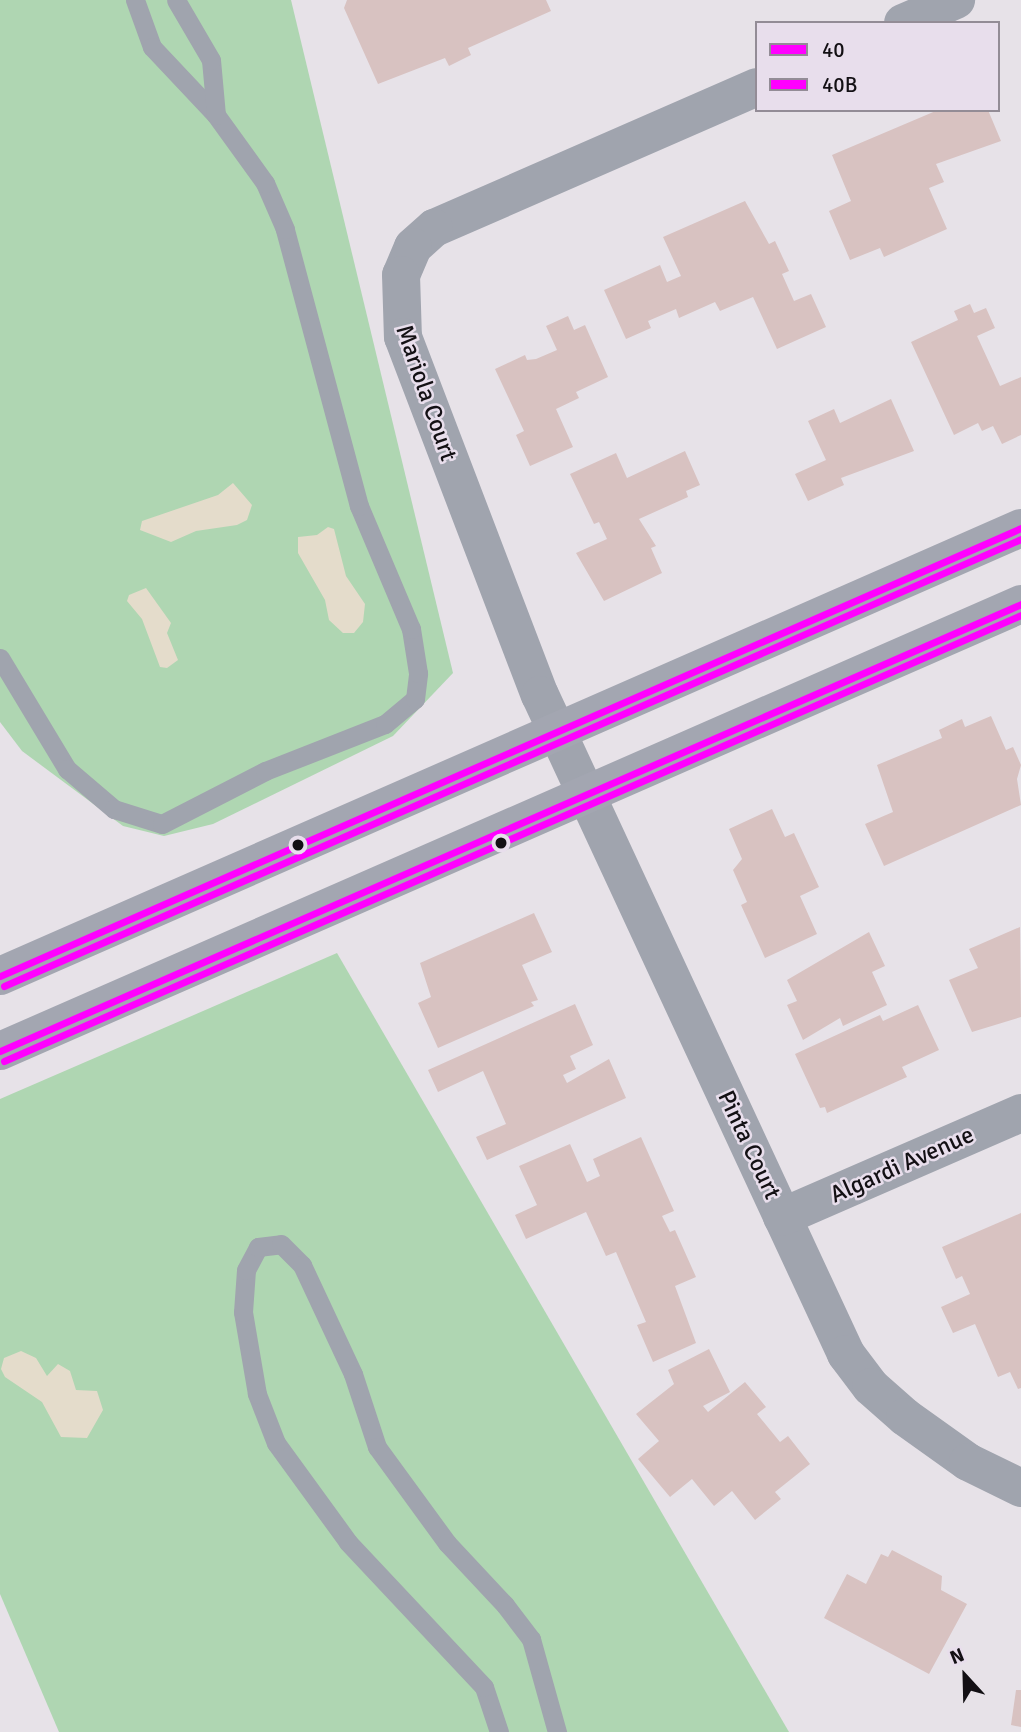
<!DOCTYPE html>
<style>
body{margin:0}
#map{position:relative;width:1021px;height:1732px;overflow:hidden;background:#e7e2e8;font-family:Signika,sans-serif}
div>[style]{position:absolute}
.green>*{inset:0;background:#afd6b2}
.sand>*{inset:0;background:#e4dccb}
.building>*{inset:0;background:#d8c2c1}
.service>*{height:19px;margin:-9.5px;padding:0 9.5px;transform-origin:9.5px;border-radius:9.5px;background:#a0a4ae}
.minor>*{height:38px;margin:-19px;padding:0 19px;transform-origin:19px;border-radius:19px;background:#a0a4ae}
.primary>*{height:38px;margin:-19px;padding:0 19px;transform-origin:19px;border-radius:19px;background:#a3a6b1}
.bus-1>*{height:7px;margin:-3.5px;padding:0 3.5px;transform-origin:3.5px;border-radius:3.5px;background:#f0f}
.bus-2>*{height:7px;margin:-3.5px;padding:0 3.5px;transform-origin:3.5px;border-radius:3.5px;background:#f0f}
.dots>*{width:19px;height:19px;translate:-50% -50%;box-sizing:border-box;border:4px solid #e8deec;border-radius:50%}
span{translate:-50% -50%;white-space:nowrap;text-align:center;line-height:1.15;-webkit-text-stroke:5px #e8deec;paint-order:stroke}
.street-label{font-size:24px;color:#131014}
.legend{position:absolute;left:755px;top:21px;width:245px;height:91px;box-sizing:border-box;background:#e8deec;border:2px solid #938c96;margin:0;padding:9px 12px;list-style:none;font-size:21px;color:#131014}
.legend li{display:flex;align-items:center;gap:14px;height:35px}
.legend b{width:35px;border:2px solid #938c96}
.north{position:absolute;left:930px;top:1641px;width:70px;height:70px;-webkit-text-stroke:5px #e8deec;paint-order:stroke;rotate:338deg;font-size:19px;font-weight:700;line-height:28px;text-align:center;color:#131014}
.north::after{content:'';display:block;margin:auto;width:24px;height:32px;background:#131014;clip-path:polygon(50% 0,100% 100%,50% 72%,0 100%)}
</style>
<div id="map">
<div class="green">
<i style="clip-path:polygon(0 0,291px 0,453px 673px,393px 736px,213px 824px,164px 836px,123px 826px,22px 751px,0 722px)"></i>
<i style="clip-path:polygon(337px 953px,789px 1732px,59px 1732px,0 1594px,0 1099px)"></i>
</div>
<div class="sand">
<i style="clip-path:polygon(233px 483px,252px 505px,247px 520px,237px 525px,196px 531px,171px 542px,140px 530px,142px 521px,218px 495px)"></i>
<i style="clip-path:polygon(328px 527px,334px 529px,346px 576px,365px 604px,363px 622px,354px 633px,343px 633px,329px 620px,325px 600px,298px 553px,298px 537px,317px 535px)"></i>
<i style="clip-path:polygon(146px 588px,171px 623px,167px 633px,178px 660px,167px 668px,160px 667px,142px 619px,127px 601px,129px 595px)"></i>
<i style="clip-path:polygon(21px 1351px,36px 1358px,47px 1376px,58px 1364px,70px 1371px,76px 1390px,97px 1391px,103px 1410px,87px 1438px,61px 1437px,42px 1402px,5px 1377px,1px 1369px,4px 1358px)"></i>
</div>
<div class="building">
<i style="clip-path:polygon(347px 0,546px 0,551px 11px,468px 48px,471px 55px,449px 66px,445px 58px,378px 84px,344px 8px)"></i>
<i style="clip-path:polygon(938px 110px,988px 110px,1001px 141px,936px 164px,944px 182px,929px 188px,947px 229px,884px 257px,880px 248px,850px 260px,829px 211px,851px 201px,832px 155px)"></i>
<i style="clip-path:polygon(745px 201px,769px 244px,775px 241px,789px 271px,782px 274px,794px 301px,811px 294px,826px 327px,777px 349px,753px 297px,720px 311px,715px 302px,679px 318px,676px 309px,648px 321px,651px 328px,626px 339px,604px 290px,660px 265px,667px 282px,681px 276px,663px 237px)"></i>
<i style="clip-path:polygon(970px 304px,974px 313px,986px 308px,995px 328px,977px 336px,1000px 386px,1021px 377px,1021px 435px,1002px 444px,993px 426px,982px 431px,978px 423px,954px 435px,911px 342px,958px 320px,954px 311px)"></i>
<i style="clip-path:polygon(568px 316px,574px 330px,585px 325px,608px 377px,576px 392px,579px 398px,556px 409px,573px 447px,530px 466px,516px 435px,524px 431px,495px 369px,525px 355px,527px 360px,536px 359px,557px 350px,546px 326px)"></i>
<i style="clip-path:polygon(891px 399px,914px 451px,841px 478px,844px 485px,808px 501px,795px 474px,826px 460px,808px 421px,834px 409px,840px 423px)"></i>
<i style="clip-path:polygon(685px 451px,700px 485px,686px 491px,688px 497px,639px 519px,656px 546px,651px 548px,662px 573px,604px 601px,576px 553px,607px 539px,599px 522px,594px 524px,570px 474px,616px 453px,627px 478px)"></i>
<i style="clip-path:polygon(991px 716px,1006px 750px,1013px 747px,1021px 765px,1017px 779px,1021px 805px,884px 866px,865px 824px,893px 812px,877px 765px,942px 738px,939px 730px,962px 719px,965px 727px)"></i>
<i style="clip-path:polygon(772px 809px,785px 837px,794px 833px,819px 887px,800px 896px,817px 934px,765px 958px,741px 905px,747px 902px,733px 870px,742px 859px,729px 829px)"></i>
<i style="clip-path:polygon(534px 913px,552px 952px,522px 965px,538px 1000px,531px 1002px,534px 1006px,438px 1048px,418px 1003px,431px 997px,420px 963px)"></i>
<i style="clip-path:polygon(1020px 927px,1021px 1017px,972px 1032px,949px 980px,978px 968px,969px 949px)"></i>
<i style="clip-path:polygon(869px 932px,885px 966px,872px 972px,887px 1005px,843px 1026px,840px 1018px,803px 1040px,787px 1005px,797px 1001px,787px 980px)"></i>
<i style="clip-path:polygon(575px 1004px,593px 1045px,570px 1056px,576px 1069px,563px 1075px,567px 1083px,609px 1059px,626px 1098px,487px 1160px,476px 1137px,506px 1124px,483px 1071px,438px 1092px,428px 1070px)"></i>
<i style="clip-path:polygon(918px 1005px,939px 1050px,902px 1067px,907px 1077px,827px 1113px,825px 1107px,820px 1108px,795px 1054px,880px 1015px,883px 1021px)"></i>
<i style="clip-path:polygon(641px 1137px,674px 1211px,662px 1216px,670px 1232px,675px 1230px,696px 1277px,675px 1286px,696px 1343px,653px 1362px,637px 1325px,646px 1322px,616px 1252px,606px 1256px,586px 1212px,526px 1239px,515px 1215px,537px 1205px,519px 1166px,570px 1144px,587px 1182px,600px 1176px,593px 1159px)"></i>
<i style="clip-path:polygon(1021px 1213px,1021px 1388px,1018px 1389px,1010px 1372px,998px 1377px,975px 1324px,953px 1333px,941px 1307px,970px 1294px,962px 1276px,956px 1279px,942px 1247px)"></i>
<i style="clip-path:polygon(709px 1349px,730px 1392px,703px 1406px,708px 1412px,745px 1382px,766px 1407px,757px 1414px,780px 1442px,788px 1436px,810px 1464px,775px 1492px,781px 1499px,755px 1520px,732px 1491px,714px 1506px,692px 1479px,670px 1497px,638px 1459px,659px 1441px,636px 1414px,674px 1384px,668px 1370px)"></i>
<i style="clip-path:polygon(892px 1550px,942px 1576px,941px 1590px,967px 1604px,929px 1674px,824px 1618px,847px 1574px,866px 1584px,881px 1554px,888px 1557px)"></i>
<i style="clip-path:polygon(1016px 1690px,1021px 1690px,1021px 1727px,1011px 1725px)"></i>
</div>
<div class="service">
<i style="left:135px;top:0;width:50px;rotate:70.1deg"></i>
<i style="left:152px;top:47px;width:93px;rotate:46.7deg"></i>
<i style="left:0;top:658px;width:130px;rotate:58.9deg"></i>
<i style="left:67px;top:769px;width:62px;rotate:40.4deg"></i>
<i style="left:114px;top:809px;width:50px;rotate:17.4deg"></i>
<i style="left:162px;top:824px;width:116px;rotate:-27.2deg"></i>
<i style="left:265px;top:771px;width:129px;rotate:-21.4deg"></i>
<i style="left:385px;top:724px;width:39px;rotate:-40deg"></i>
<i style="left:415px;top:699px;width:26px;rotate:-83deg"></i>
<i style="left:418px;top:673px;width:45px;rotate:-99deg"></i>
<i style="left:411px;top:629px;width:134px;rotate:-112.9deg"></i>
<i style="left:359px;top:506px;width:287px;rotate:-105deg"></i>
<i style="left:285px;top:229px;width:50px;rotate:-113.5deg"></i>
<i style="left:265px;top:183px;width:84px;rotate:-125.8deg"></i>
<i style="left:216px;top:115px;width:55px;rotate:-95.2deg"></i>
<i style="left:211px;top:60px;width:69px;rotate:-120.3deg"></i>
<i style="left:499px;top:1732px;width:47px;rotate:-108.4deg"></i>
<i style="left:484px;top:1687px;width:199px;rotate:-133.2deg"></i>
<i style="left:348px;top:1542px;width:122px;rotate:-126deg"></i>
<i style="left:276px;top:1443px;width:53px;rotate:-111.2deg"></i>
<i style="left:257px;top:1394px;width:83px;rotate:-99.7deg"></i>
<i style="left:243px;top:1312px;width:42px;rotate:-85.9deg"></i>
<i style="left:246px;top:1270px;width:26px;rotate:-62deg"></i>
<i style="left:258px;top:1247px;width:23px;rotate:-7deg"></i>
<i style="left:281px;top:1244px;width:30px;rotate:45deg"></i>
<i style="left:302px;top:1265px;width:120px;rotate:64.9deg"></i>
<i style="left:353px;top:1374px;width:77px;rotate:71.8deg"></i>
<i style="left:377px;top:1447px;width:119px;rotate:53.9deg"></i>
<i style="left:447px;top:1543px;width:85px;rotate:46.9deg"></i>
<i style="left:505px;top:1605px;width:43px;rotate:52.6deg"></i>
<i style="left:531px;top:1639px;width:97px;rotate:74.4deg"></i>
</div>
<div class="minor">
<i style="left:903px;top:23px;width:58px;rotate:-23.5deg"></i>
<i style="left:757px;top:87px;width:352px;rotate:156.4deg"></i>
<i style="left:434px;top:228px;width:28px;rotate:138deg"></i>
<i style="left:413px;top:247px;width:30px;rotate:113deg"></i>
<i style="left:401px;top:275px;width:62px;rotate:88.2deg"></i>
<i style="left:403px;top:337px;width:383px;rotate:69.1deg"></i>
<i style="left:540px;top:695px;width:727px;rotate:65.09deg"></i>
<i style="left:846px;top:1354px;width:41px;rotate:52.9deg"></i>
<i style="left:871px;top:1387px;width:45px;rotate:41.4deg"></i>
<i style="left:905px;top:1417px;width:77px;rotate:35.5deg"></i>
<i style="left:968px;top:1462px;width:59px;rotate:26.1deg"></i>
<i style="left:782px;top:1217px;width:261px;rotate:-23.5deg"></i>
</div>
<div class="primary">
<i style="left:0;top:976px;width:1115px;rotate:-23.69deg"></i>
<i style="left:0;top:1051px;width:1115px;rotate:-23.64deg"></i>
</div>
<div class="bus-1">
<i style="left:0;top:976px;width:1115px;rotate:-23.69deg"></i>
<i style="left:0;top:1051px;width:1115px;rotate:-23.64deg"></i>
</div>
<div class="bus-2">
<i style="left:4px;top:986px;width:1111px;rotate:-23.73deg"></i>
<i style="left:4px;top:1061px;width:1110px;rotate:-23.68deg"></i>
</div>
<div class="dots">
<i style="left:501px;top:843px;background:#131014"></i>
<i style="left:298px;top:845px;background:#131014"></i>
</div>
<div class="street-label">
<span style="left:426px;top:393px;rotate:71deg">Mariola Court</span>
<span style="left:749px;top:1145px;rotate:65deg">Pinta Court</span>
<span style="left:902px;top:1165px;rotate:-24deg">Algardi Avenue</span>
</div>
<ul class="legend">
<li><b style="height:9px;background:#f0f"></b>40</li>
<li><b style="height:9px;background:#f0f"></b>40B</li>
</ul>
<div class="north">N</div>
</div>
